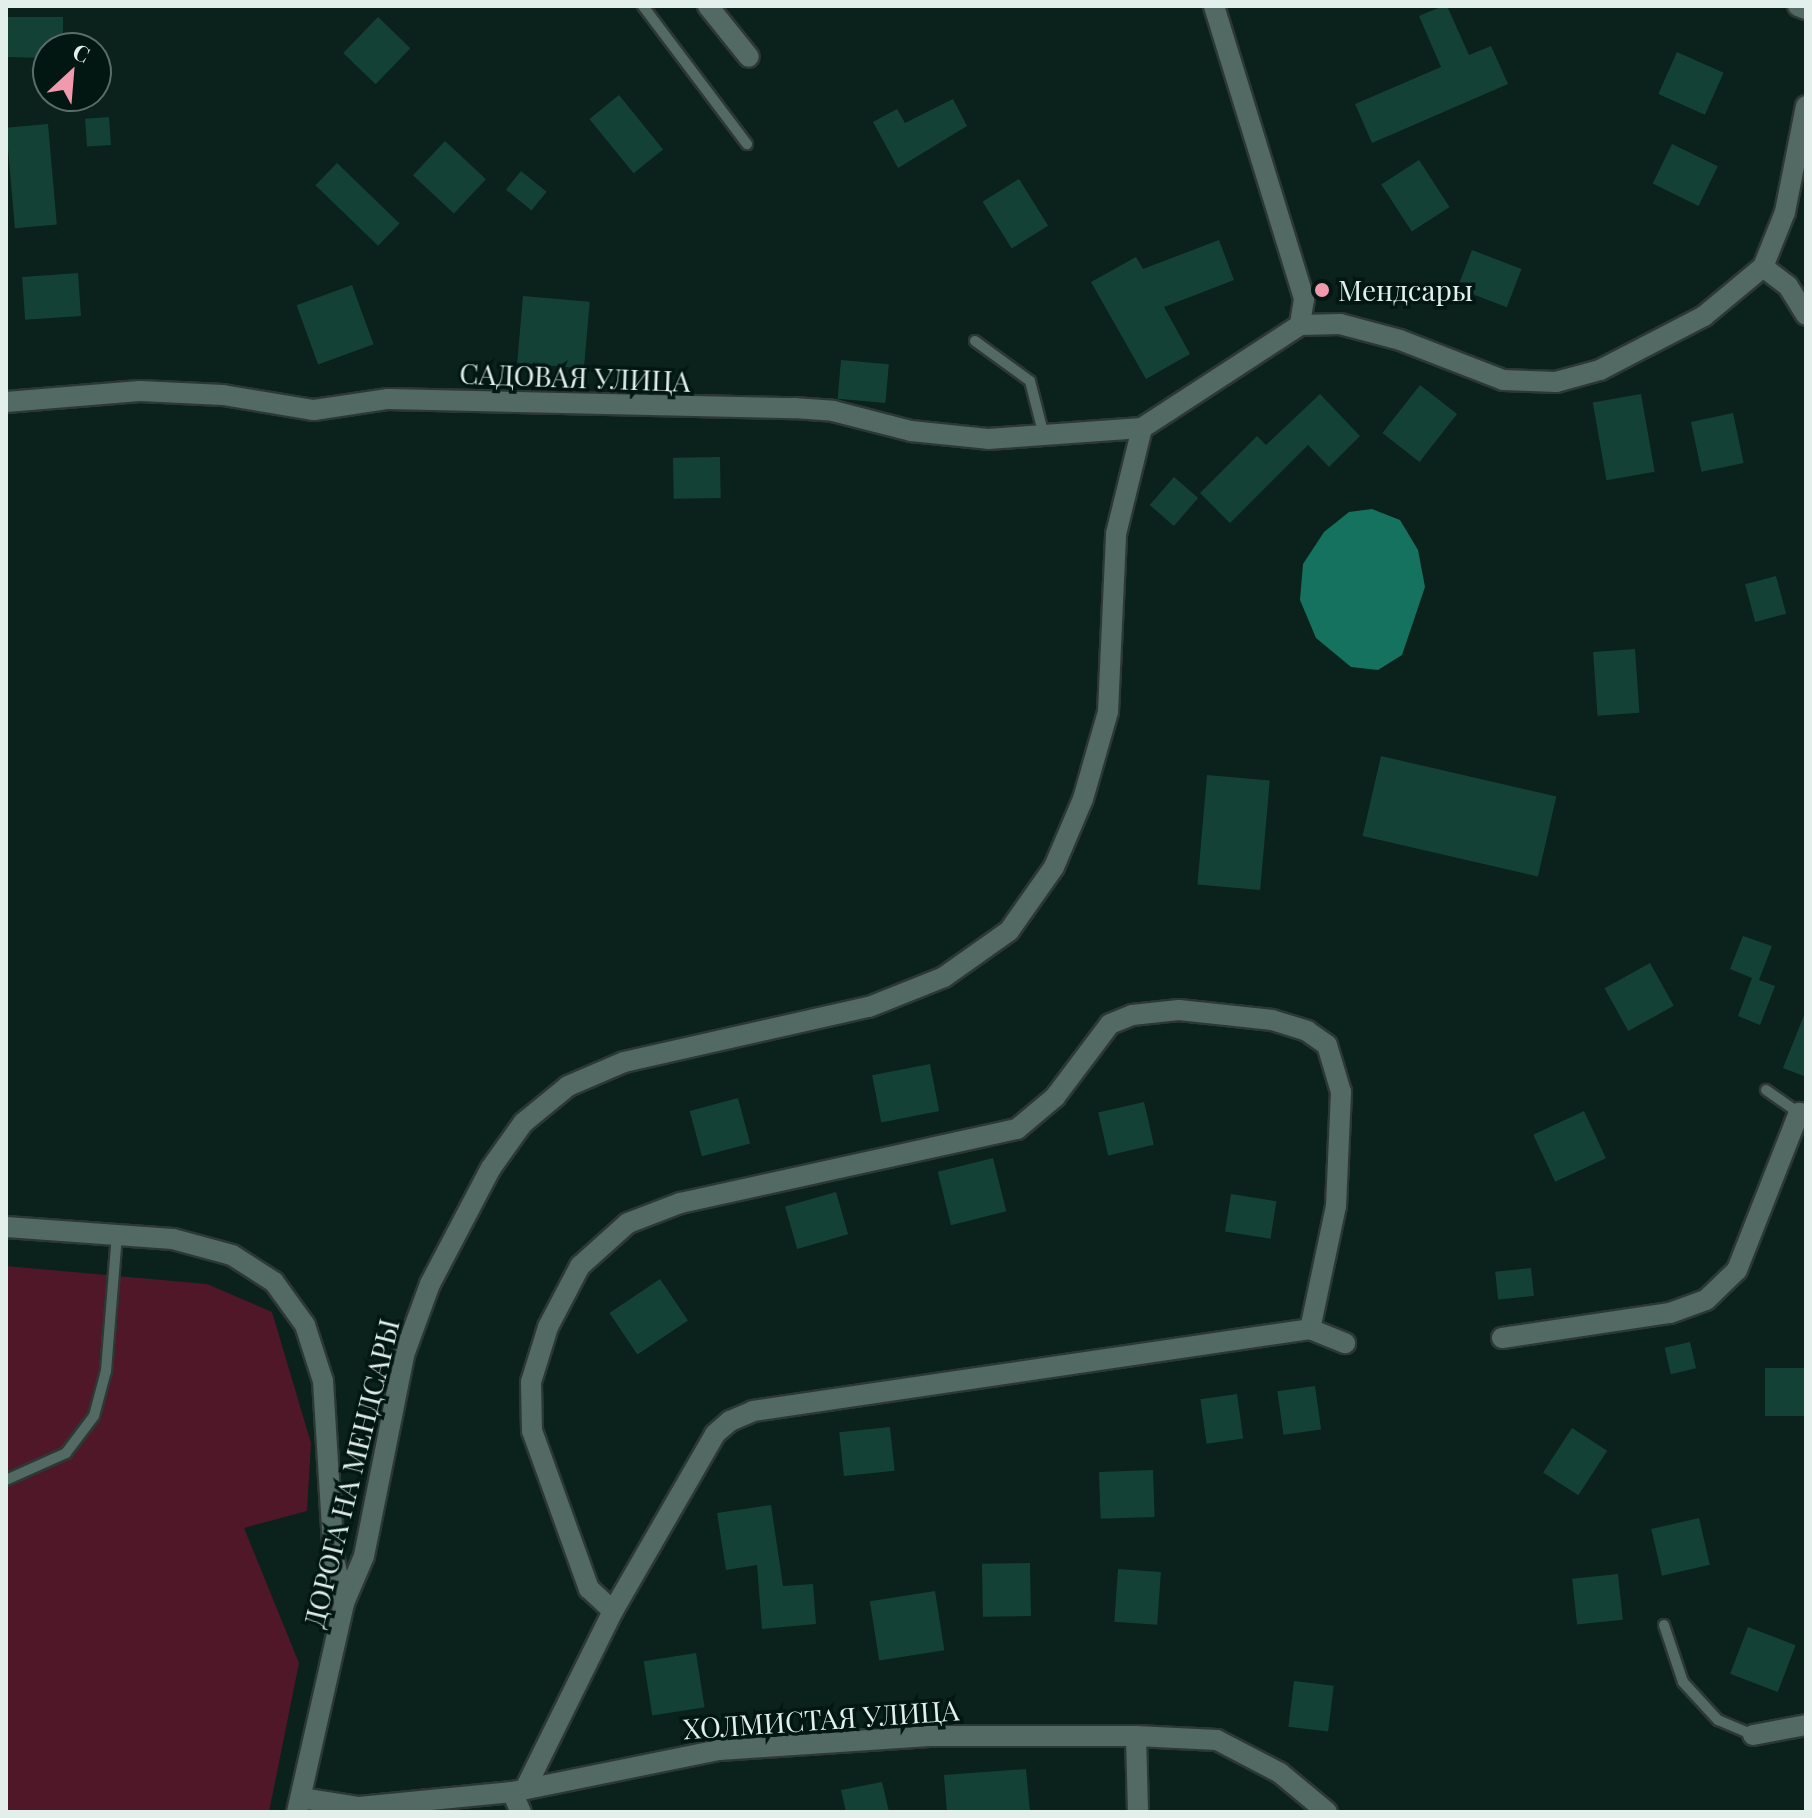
<!DOCTYPE html>
<meta charset="utf-8">
<style>
body{margin:0}
#map{position:relative;width:1812px;height:1818px;overflow:hidden;background:#0b211b;font-family:"Playfair Display",serif}
div>[style]{position:absolute}
.green>*{inset:0;background:#4f1728}
.water>*{inset:0;background:#14725e}
.building>*{inset:0;background:#144136;transform-origin:0 0}
.roads{filter:drop-shadow(2px 0 #2d3834) drop-shadow(-2px 0 #2d3834) drop-shadow(0 2px #2d3834) drop-shadow(0 -2px #2d3834)}
.lane>*{height:10px;margin:-5px;padding:0 5px;transform-origin:5px;border-radius:5px;background:#526a63}
.street>*{height:20px;margin:-10px;padding:0 10px;transform-origin:10px;border-radius:10px;background:#526a63}
.dots>*{width:22px;height:22px;translate:-50% -50%;box-sizing:border-box;border:4px solid #031712;border-radius:50%}
span{translate:-50% -50%;white-space:nowrap;text-align:center;line-height:1.15;-webkit-text-stroke:7px #031712;paint-order:stroke}
.poi-label{font-size:28px;color:#e2efeb}
.left{translate:0 -50%;text-align:left}
.street-label{font-size:28px;color:#e2efeb}
.frame{position:absolute;inset:0;border:8px solid #e2efeb;pointer-events:none}
.north{position:absolute;left:32px;top:32px;width:80px;height:80px;box-sizing:border-box;background:#031712;border:2px solid #5c6d69;border-radius:50%;rotate:26deg;font-size:22px;font-weight:700;line-height:32px;text-align:center;color:#e2efeb}
.north::after{content:'';display:block;margin:auto;width:28px;height:36px;background:#f29aad;clip-path:polygon(50% 0,100% 100%,50% 72%,0 100%)}
</style>
<div id="map">
<div class="green">
<i style="clip-path:polygon(6px 1266px,207px 1284px,272px 1312px,311px 1443px,307px 1511px,244px 1528px,299px 1663px,269px 1812px,6px 1812px)"></i>
</div>
<div class="water">
<i style="clip-path:polygon(1372px 509px,1400px 520px,1418px 550px,1425px 587px,1402px 655px,1378px 670px,1351px 667px,1316px 638px,1300px 600px,1303px 564px,1324px 532px,1349px 512px)"></i>
</div>
<div class="building">
<i style="clip-path:polygon(1443px 6px,1447px 6px,1469px 55px,1491px 46px,1508px 84px,1372px 143px,1355px 104px,1441px 67px,1419px 16px)"></i>
<i style="clip-path:polygon(6px 17px,63px 17px,63px 48px,48px 48px,48px 58px,6px 57px)"></i>
<i style="left:378px;top:17px;width:45px;height:50px;rotate:44deg"></i>
<i style="left:1677px;top:52px;width:51px;height:46px;rotate:24deg"></i>
<i style="left:619px;top:95px;width:70px;height:38px;rotate:51deg"></i>
<i style="clip-path:polygon(953px 99px,967px 126px,898px 168px,873px 122px,897px 109px,905px 123px)"></i>
<i style="left:109px;top:117px;width:28px;height:24px;rotate:86deg"></i>
<i style="left:48px;top:124px;width:101px;height:42px;rotate:85deg"></i>
<i style="left:445px;top:141px;width:56px;height:47px;rotate:43deg"></i>
<i style="left:1672px;top:144px;width:51px;height:44px;rotate:26deg"></i>
<i style="left:1419px;top:160px;width:56px;height:45px;rotate:57deg"></i>
<i style="left:337px;top:163px;width:87px;height:31px;rotate:44deg"></i>
<i style="left:521px;top:171px;width:33px;height:24px;rotate:39deg"></i>
<i style="left:1019px;top:179px;width:55px;height:43px;rotate:58deg"></i>
<i style="clip-path:polygon(1219px 240px,1234px 280px,1164px 307px,1190px 354px,1146px 379px,1091px 282px,1136px 257px,1143px 269px)"></i>
<i style="left:1472px;top:250px;width:53px;height:41px;rotate:21deg"></i>
<i style="left:78px;top:273px;width:43px;height:56px;rotate:86deg"></i>
<i style="left:352px;top:285px;width:63px;height:59px;rotate:70deg"></i>
<i style="left:523px;top:296px;width:67px;height:67px;rotate:5deg"></i>
<i style="left:841px;top:360px;width:48px;height:39px;rotate:5deg"></i>
<i style="left:1420px;top:385px;width:47px;height:61px;rotate:38deg"></i>
<i style="clip-path:polygon(1320px 394px,1360px 436px,1329px 467px,1308px 445px,1230px 523px,1200px 493px,1257px 436px,1266px 445px)"></i>
<i style="left:1641px;top:394px;width:79px;height:49px;rotate:80deg"></i>
<i style="left:1733px;top:413px;width:51px;height:43px;rotate:78deg"></i>
<i style="left:720px;top:457px;width:41px;height:47px;rotate:89deg"></i>
<i style="left:1174px;top:477px;width:32px;height:37px;rotate:41deg"></i>
<i style="left:1776px;top:576px;width:39px;height:32px;rotate:75deg"></i>
<i style="left:1635px;top:649px;width:64px;height:42px;rotate:86deg"></i>
<i style="left:1381px;top:756px;width:180px;height:82px;rotate:13deg"></i>
<i style="left:1207px;top:775px;width:63px;height:110px;rotate:5deg"></i>
<i style="clip-path:polygon(1743px 936px,1772px 946px,1759px 980px,1775px 986px,1760px 1025px,1738px 1016px,1752px 978px,1730px 969px)"></i>
<i style="left:1650px;top:963px;width:49px;height:52px;rotate:61deg"></i>
<i style="clip-path:polygon(1805px 1013px,1806px 1013px,1806px 1077px,1783px 1068px)"></i>
<i style="left:930px;top:1064px;width:48px;height:59px;rotate:79deg"></i>
<i style="left:738px;top:1098px;width:47px;height:50px;rotate:75deg"></i>
<i style="left:1144px;top:1102px;width:44px;height:47px;rotate:77deg"></i>
<i style="left:1584px;top:1111px;width:52px;height:56px;rotate:65deg"></i>
<i style="left:993px;top:1158px;width:55px;height:57px;rotate:76deg"></i>
<i style="left:836px;top:1192px;width:44px;height:53px;rotate:74deg"></i>
<i style="left:1231px;top:1194px;width:46px;height:38px;rotate:9deg"></i>
<i style="left:1531px;top:1268px;width:28px;height:36px;rotate:84deg"></i>
<i style="left:660px;top:1279px;width:50px;height:61px;rotate:56deg"></i>
<i style="left:1690px;top:1342px;width:27px;height:26px;rotate:77deg"></i>
<i style="left:1806px;top:1368px;width:48px;height:41px;rotate:90deg"></i>
<i style="left:1315px;top:1386px;width:44px;height:38px;rotate:82deg"></i>
<i style="left:1237px;top:1394px;width:45px;height:37px;rotate:82deg"></i>
<i style="left:890px;top:1427px;width:44px;height:51px;rotate:84deg"></i>
<i style="left:1572px;top:1428px;width:42px;height:53px;rotate:33deg"></i>
<i style="left:1153px;top:1470px;width:47px;height:54px;rotate:88deg"></i>
<i style="clip-path:polygon(771px 1505px,783px 1586px,813px 1584px,816px 1624px,762px 1629px,757px 1565px,726px 1570px,717px 1513px)"></i>
<i style="left:1699px;top:1518px;width:48px;height:49px;rotate:77deg"></i>
<i style="left:1030px;top:1563px;width:53px;height:48px;rotate:89deg"></i>
<i style="left:1118px;top:1569px;width:43px;height:53px;rotate:4deg"></i>
<i style="left:1618px;top:1574px;width:46px;height:46px;rotate:84deg"></i>
<i style="left:935px;top:1591px;width:60px;height:66px;rotate:81deg"></i>
<i style="left:1748px;top:1627px;width:51px;height:50px;rotate:21deg"></i>
<i style="left:696px;top:1653px;width:55px;height:53px;rotate:81deg"></i>
<i style="left:1294px;top:1681px;width:40px;height:46px;rotate:7deg"></i>
<i style="clip-path:polygon(1026px 1769px,1030px 1812px,947px 1812px,944px 1775px)"></i>
<i style="clip-path:polygon(882px 1782px,889px 1812px,846px 1812px,841px 1790px)"></i>
</div>
<div class="roads">
<div class="lane">
<i style="left:643px;top:6px;width:173px;rotate:53deg"></i>
<i style="left:975px;top:341px;width:68px;rotate:36deg"></i>
<i style="left:1030px;top:381px;width:57px;rotate:75.7deg"></i>
<i style="left:1766px;top:1090px;width:40px;rotate:34.9deg"></i>
<i style="left:6px;top:1480px;width:66px;rotate:-24.2deg"></i>
<i style="left:66px;top:1453px;width:46px;rotate:-52.9deg"></i>
<i style="left:94px;top:1416px;width:47px;rotate:-75.1deg"></i>
<i style="left:106px;top:1371px;width:136px;rotate:-85.4deg"></i>
<i style="left:1664px;top:1625px;width:60px;rotate:71.6deg"></i>
<i style="left:1683px;top:1682px;width:52px;rotate:47.4deg"></i>
<i style="left:1718px;top:1720px;width:38px;rotate:23deg"></i>
</div>
<div class="street">
<i style="left:708px;top:6px;width:65px;rotate:51.2deg"></i>
<i style="left:1214px;top:6px;width:307px;rotate:72.9deg"></i>
<i style="left:1304px;top:299px;width:26px;rotate:99deg"></i>
<i style="left:1798px;top:6px;width:9px;rotate:21deg"></i>
<i style="left:1763px;top:267px;width:31px;rotate:37deg"></i>
<i style="left:1788px;top:286px;width:34px;rotate:58deg"></i>
<i style="left:6px;top:402px;width:134px;rotate:-4.7deg"></i>
<i style="left:140px;top:391px;width:83px;rotate:2.8deg"></i>
<i style="left:223px;top:395px;width:92px;rotate:9.4deg"></i>
<i style="left:314px;top:410px;width:75px;rotate:-8.5deg"></i>
<i style="left:388px;top:399px;width:406px;rotate:1.3deg"></i>
<i style="left:794px;top:408px;width:39px;rotate:4deg"></i>
<i style="left:833px;top:411px;width:81px;rotate:14.4deg"></i>
<i style="left:911px;top:431px;width:77px;rotate:5.9deg"></i>
<i style="left:988px;top:439px;width:154px;rotate:-4.1deg"></i>
<i style="left:6px;top:1227px;width:167px;rotate:4.1deg"></i>
<i style="left:173px;top:1239px;width:61px;rotate:15.2deg"></i>
<i style="left:232px;top:1255px;width:50px;rotate:32.7deg"></i>
<i style="left:274px;top:1282px;width:53px;rotate:54.2deg"></i>
<i style="left:305px;top:1325px;width:59px;rotate:72.2deg"></i>
<i style="left:323px;top:1381px;width:178px;rotate:86.5deg"></i>
<i style="left:334px;top:1559px;width:45px;rotate:77.2deg"></i>
<i style="left:1502px;top:1338px;width:170px;rotate:-8.5deg"></i>
<i style="left:1670px;top:1313px;width:38px;rotate:-20deg"></i>
<i style="left:1706px;top:1300px;width:43px;rotate:-44.1deg"></i>
<i style="left:1737px;top:1270px;width:169px;rotate:-68.5deg"></i>
<i style="left:1799px;top:1113px;width:7px;rotate:8deg"></i>
<i style="left:613px;top:1611px;width:33px;rotate:-137deg"></i>
<i style="left:589px;top:1589px;width:168px;rotate:-109.8deg"></i>
<i style="left:532px;top:1431px;width:49px;rotate:-91.2deg"></i>
<i style="left:531px;top:1382px;width:58px;rotate:-72.8deg"></i>
<i style="left:548px;top:1327px;width:69px;rotate:-62.3deg"></i>
<i style="left:580px;top:1266px;width:64px;rotate:-41.9deg"></i>
<i style="left:628px;top:1223px;width:56px;rotate:-21deg"></i>
<i style="left:680px;top:1203px;width:345px;rotate:-12.4deg"></i>
<i style="left:1017px;top:1129px;width:50px;rotate:-40.1deg"></i>
<i style="left:1055px;top:1097px;width:91px;rotate:-53deg"></i>
<i style="left:1110px;top:1024px;width:24px;rotate:-22deg"></i>
<i style="left:1132px;top:1015px;width:47px;rotate:-6.1deg"></i>
<i style="left:1179px;top:1010px;width:94px;rotate:6.1deg"></i>
<i style="left:1272px;top:1020px;width:37px;rotate:17deg"></i>
<i style="left:1307px;top:1031px;width:24px;rotate:35deg"></i>
<i style="left:1327px;top:1045px;width:49px;rotate:73.4deg"></i>
<i style="left:1341px;top:1092px;width:114px;rotate:92.5deg"></i>
<i style="left:1336px;top:1206px;width:126px;rotate:101.9deg"></i>
<i style="left:1753px;top:1735px;width:54px;rotate:-10.7deg"></i>
<i style="left:1136px;top:1736px;width:76px;rotate:88.5deg"></i>
<i style="left:525px;top:1789px;width:199px;rotate:-63.7deg"></i>
<i style="left:613px;top:1611px;width:204px;rotate:-60deg"></i>
<i style="left:715px;top:1434px;width:20px;rotate:-41deg"></i>
<i style="left:730px;top:1421px;width:25px;rotate:-23deg"></i>
<i style="left:753px;top:1411px;width:563px;rotate:-8.37deg"></i>
<i style="left:1310px;top:1329px;width:38px;rotate:22deg"></i>
<i style="left:512px;top:1792px;width:22px;rotate:66deg"></i>
<i style="left:301px;top:1798px;width:59px;rotate:8.8deg"></i>
<i style="left:359px;top:1807px;width:154px;rotate:-5.6deg"></i>
<i style="left:512px;top:1792px;width:211px;rotate:-11.5deg"></i>
<i style="left:719px;top:1750px;width:211px;rotate:-3.8deg"></i>
<i style="left:930px;top:1736px;width:206px"></i>
<i style="left:1136px;top:1736px;width:81px;rotate:2.8deg"></i>
<i style="left:1217px;top:1740px;width:71px;rotate:27.6deg"></i>
<i style="left:1280px;top:1773px;width:61px;rotate:39.7deg"></i>
<i style="left:297px;top:1812px;width:214px;rotate:-77.3deg"></i>
<i style="left:344px;top:1603px;width:51px;rotate:-66.9deg"></i>
<i style="left:364px;top:1556px;width:205px;rotate:-78.7deg"></i>
<i style="left:404px;top:1355px;width:76px;rotate:-69.9deg"></i>
<i style="left:430px;top:1284px;width:131px;rotate:-62.3deg"></i>
<i style="left:491px;top:1168px;width:55px;rotate:-54.6deg"></i>
<i style="left:523px;top:1123px;width:58px;rotate:-39.4deg"></i>
<i style="left:568px;top:1086px;width:61px;rotate:-23.2deg"></i>
<i style="left:624px;top:1062px;width:251px;rotate:-12.7deg"></i>
<i style="left:869px;top:1007px;width:81px;rotate:-21.8deg"></i>
<i style="left:944px;top:977px;width:80px;rotate:-35.3deg"></i>
<i style="left:1009px;top:931px;width:78px;rotate:-54.9deg"></i>
<i style="left:1054px;top:867px;width:74px;rotate:-66.9deg"></i>
<i style="left:1083px;top:799px;width:91px;rotate:-74deg"></i>
<i style="left:1108px;top:712px;width:178px;rotate:-87.4deg"></i>
<i style="left:1116px;top:534px;width:109px;rotate:-76.2deg"></i>
<i style="left:1142px;top:428px;width:189px;rotate:-33.1deg"></i>
<i style="left:1300px;top:325px;width:40px;rotate:-1.4deg"></i>
<i style="left:1340px;top:324px;width:62px;rotate:14.9deg"></i>
<i style="left:1400px;top:340px;width:110px;rotate:21.2deg"></i>
<i style="left:1503px;top:380px;width:53px;rotate:2.2deg"></i>
<i style="left:1556px;top:382px;width:46px;rotate:-15.3deg"></i>
<i style="left:1600px;top:370px;width:117px;rotate:-27.4deg"></i>
<i style="left:1704px;top:316px;width:77px;rotate:-39.7deg"></i>
<i style="left:1763px;top:267px;width:59px;rotate:-68.2deg"></i>
<i style="left:1785px;top:212px;width:108px;rotate:-78.8deg"></i>
</div>
</div>
<div class="dots">
<i style="left:1322px;top:290px;background:#f29aad"></i>
</div>
<div class="poi-label">
<span class="left" style="left:1338px;top:290px">Мендсары</span>
</div>
<div class="street-label">
<span style="left:575px;top:377px;rotate:2deg">САДОВАЯ УЛИЦА</span>
<span style="left:351px;top:1473px;rotate:-76deg">ДОРОГА НА МЕНДСАРЫ</span>
<span style="left:821px;top:1719px;rotate:-4deg">ХОЛМИСТАЯ УЛИЦА</span>
</div>
<div class="frame"></div>
<div class="north">С</div>
</div>
